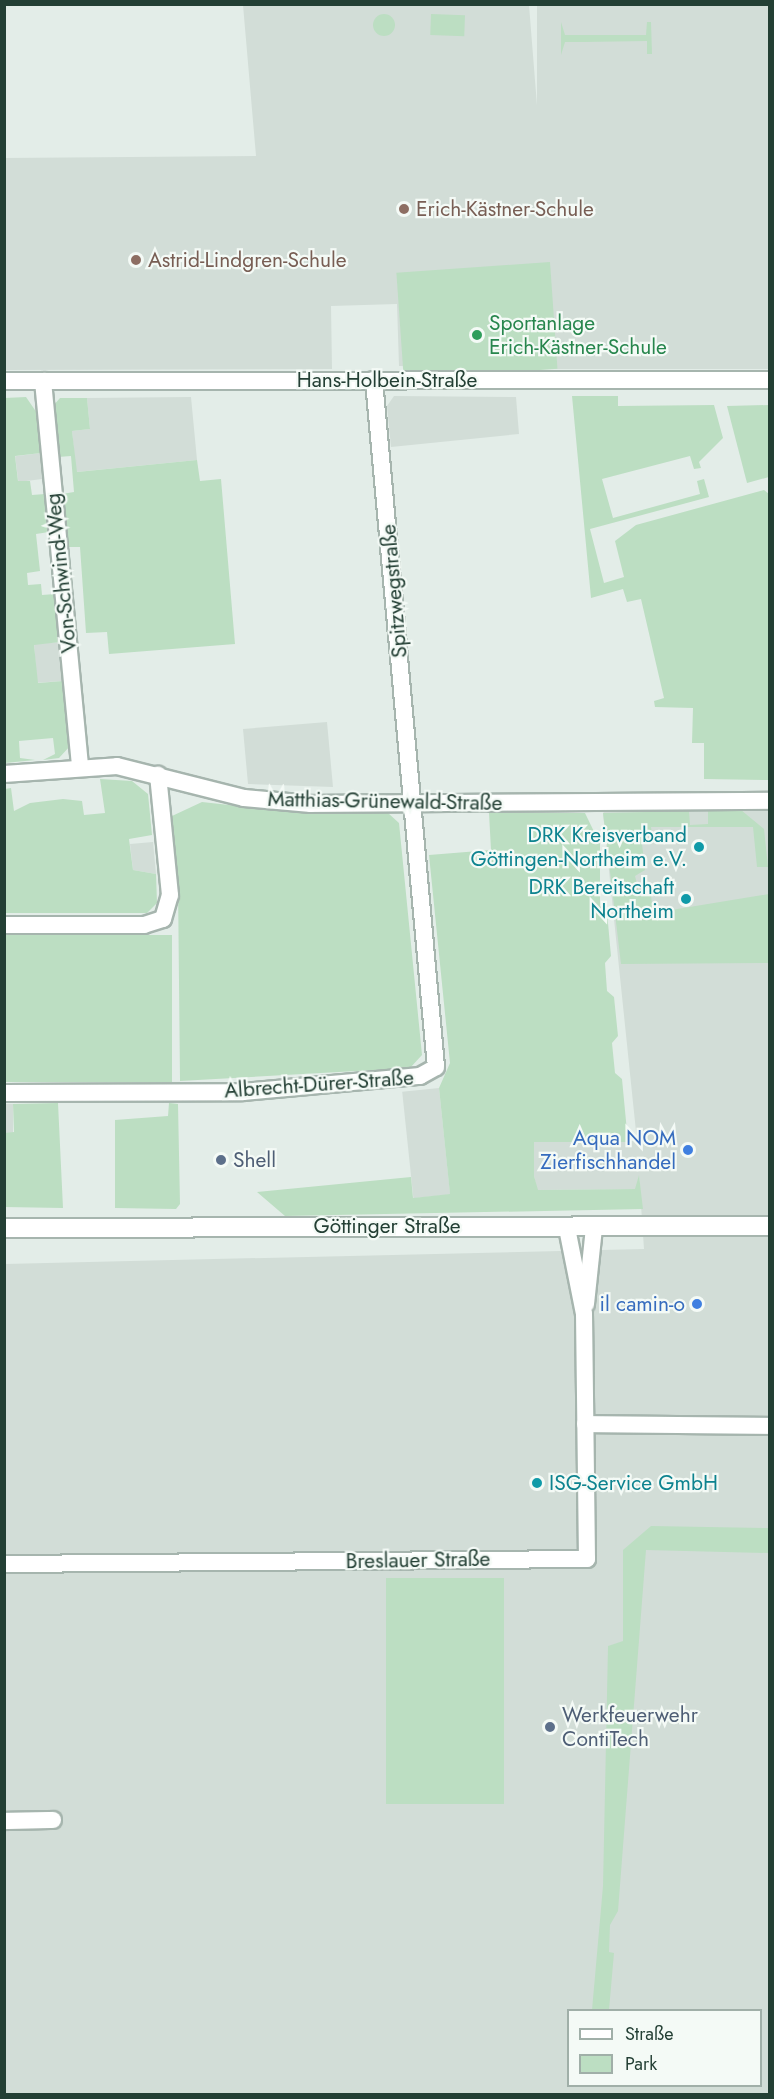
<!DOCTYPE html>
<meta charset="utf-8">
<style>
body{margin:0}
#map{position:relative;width:774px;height:2099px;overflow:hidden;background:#e3ede8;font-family:Jost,sans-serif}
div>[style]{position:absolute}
.built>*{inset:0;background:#d2ddd7;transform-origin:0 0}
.green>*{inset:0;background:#bcdec2;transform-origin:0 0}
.round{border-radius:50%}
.roads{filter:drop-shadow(2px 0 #a6b5ae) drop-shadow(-2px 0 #a6b5ae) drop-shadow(0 2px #a6b5ae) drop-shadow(0 -2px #a6b5ae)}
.minor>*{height:16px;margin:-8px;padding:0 8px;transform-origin:8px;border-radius:8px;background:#fff}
.secondary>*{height:18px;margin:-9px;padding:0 9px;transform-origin:9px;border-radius:9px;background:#fff}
.dots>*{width:16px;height:16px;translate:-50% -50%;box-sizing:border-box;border:3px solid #f4faf6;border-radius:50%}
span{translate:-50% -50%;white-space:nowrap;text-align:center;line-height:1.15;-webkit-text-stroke:4.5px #f4faf6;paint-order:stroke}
.education-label{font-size:21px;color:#785e54}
.left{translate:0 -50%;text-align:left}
.leisure-label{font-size:21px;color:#27864d}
.street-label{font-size:21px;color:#233f34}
.culture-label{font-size:21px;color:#0d838f}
.right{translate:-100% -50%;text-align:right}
.shop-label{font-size:21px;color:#366cbe}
.service-label{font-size:21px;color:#4e5e75}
.frame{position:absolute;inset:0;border:6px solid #233f34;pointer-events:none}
.legend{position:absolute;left:567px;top:2009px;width:195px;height:78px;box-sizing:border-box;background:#f4faf6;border:2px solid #a0afa8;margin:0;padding:8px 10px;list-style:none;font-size:18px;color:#233f34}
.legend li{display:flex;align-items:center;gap:12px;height:30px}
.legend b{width:30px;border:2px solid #a0afa8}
</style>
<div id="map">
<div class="built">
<i style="clip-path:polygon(243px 5px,529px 5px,558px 369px,399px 366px,397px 304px,331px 306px,332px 369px,5px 370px,4px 158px,256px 156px)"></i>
<i style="left:537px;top:5px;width:232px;height:364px"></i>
<i style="clip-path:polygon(394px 396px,516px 397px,519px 434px,391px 447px,387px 406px)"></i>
<i style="clip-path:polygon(191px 397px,197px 460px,76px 472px,72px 431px,90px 429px,87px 398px)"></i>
<i style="left:41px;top:453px;width:26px;height:26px;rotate:83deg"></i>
<i style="left:60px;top:642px;width:39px;height:26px;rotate:86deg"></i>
<i style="clip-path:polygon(327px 722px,333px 787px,248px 784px,243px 729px)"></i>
<i style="clip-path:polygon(evenodd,610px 805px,769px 805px,769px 2094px,5px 2094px,5px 1264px,644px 1249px,639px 1176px,636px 1189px,537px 1190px,534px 1176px,533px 1142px,637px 1141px,603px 813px,610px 805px,568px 2010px,760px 2010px,760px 2086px,568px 2086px,568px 2010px)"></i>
<i style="clip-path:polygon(153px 842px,156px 874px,133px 870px,130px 844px)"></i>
<i style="left:439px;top:1088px;width:107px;height:37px;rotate:84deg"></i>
<i style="left:4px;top:1104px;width:9px;height:29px"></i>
</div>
<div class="green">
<i class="round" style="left:373px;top:14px;width:22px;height:22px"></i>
<i style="left:431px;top:14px;width:34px;height:21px;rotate:2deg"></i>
<i style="clip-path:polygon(561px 22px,565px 35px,646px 35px,647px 22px,651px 22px,652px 54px,647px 54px,647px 41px,584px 42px,565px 42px,561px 55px)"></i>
<i style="left:550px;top:262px;width:107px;height:154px;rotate:86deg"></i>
<i style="clip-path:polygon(572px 396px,618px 396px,618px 406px,714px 405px,723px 438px,699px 462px,701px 468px,694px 469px,690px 456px,602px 479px,613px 518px,700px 494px,697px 481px,704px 479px,709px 497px,590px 529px,604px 583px,624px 577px,615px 541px,636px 525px,764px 490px,769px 494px,769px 780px,704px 779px,704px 743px,692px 743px,693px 708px,655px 707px,654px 701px,664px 698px,641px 599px,627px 602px,623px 589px,591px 598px)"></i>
<i style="clip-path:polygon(26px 397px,37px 413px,41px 453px,15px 456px,18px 481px,30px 481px,32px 495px,45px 494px,49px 532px,36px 534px,40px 571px,27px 573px,28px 585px,41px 584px,42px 595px,55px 594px,60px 642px,34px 645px,38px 683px,63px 681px,70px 746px,59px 758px,43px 760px,55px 754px,53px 738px,19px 741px,20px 758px,35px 760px,5px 763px,5px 398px)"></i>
<i style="clip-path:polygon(60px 398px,87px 398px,90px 429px,72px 431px,77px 472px,197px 460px,200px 481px,221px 479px,235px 644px,109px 654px,107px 632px,86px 633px,80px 547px,67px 547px,62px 494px,74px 492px,71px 456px,58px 457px,53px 406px)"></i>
<i style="clip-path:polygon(769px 405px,769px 477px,747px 483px,727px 406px)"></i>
<i style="clip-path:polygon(100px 779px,132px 781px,148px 794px,152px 835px,129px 839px,133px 870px,156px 874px,157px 903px,147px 913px,5px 913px,5px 789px,11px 788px,14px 811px,30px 803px,63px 799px,82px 801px,84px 815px,105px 813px)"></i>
<i style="clip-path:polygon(202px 802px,302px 813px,388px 813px,399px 823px,422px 1055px,410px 1068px,180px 1081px,178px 884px,172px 816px)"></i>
<i style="clip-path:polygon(708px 810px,741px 810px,764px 829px,768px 867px,757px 867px,753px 827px,651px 827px,652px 834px,641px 835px,645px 870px,635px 876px,640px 896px,651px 895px,653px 913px,769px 894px,769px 963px,621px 964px,603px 813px,689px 811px,690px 825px,708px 824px)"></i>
<i style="clip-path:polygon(489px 813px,585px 813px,600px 844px,600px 906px,607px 912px,611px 956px,605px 963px,607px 991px,614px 997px,618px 1036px,612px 1043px,615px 1073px,622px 1079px,628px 1142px,534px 1142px,534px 1176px,538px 1190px,635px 1189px,639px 1175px,643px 1209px,285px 1216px,257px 1192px,411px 1177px,413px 1198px,450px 1194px,439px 1088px,450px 1063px,429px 855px,491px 850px)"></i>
<i style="left:5px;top:935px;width:167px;height:147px"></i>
<i style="clip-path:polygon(58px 1103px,63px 1208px,5px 1207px,5px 1133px,14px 1132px,13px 1104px)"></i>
<i style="clip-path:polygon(169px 1103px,178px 1104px,180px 1204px,176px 1209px,115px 1208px,115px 1120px,168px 1116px)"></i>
<i style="clip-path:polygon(651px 1526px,769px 1528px,769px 1553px,646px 1550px,618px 1911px,610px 1925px,609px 1952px,614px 1953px,609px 2010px,592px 2010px,603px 1886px,608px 1646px,623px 1641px,623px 1550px)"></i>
<i style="left:386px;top:1578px;width:118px;height:226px"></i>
</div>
<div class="roads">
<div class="minor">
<i style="left:4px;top:381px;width:766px;rotate:-0.07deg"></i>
<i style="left:43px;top:381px;width:386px;rotate:84.5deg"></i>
<i style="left:4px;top:774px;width:113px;rotate:-4deg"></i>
<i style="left:117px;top:766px;width:131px;rotate:14.1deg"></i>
<i style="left:244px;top:798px;width:67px;rotate:5.1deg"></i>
<i style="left:311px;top:804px;width:459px;rotate:-0.4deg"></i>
<i style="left:4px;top:925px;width:140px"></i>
<i style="left:144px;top:925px;width:20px;rotate:-18deg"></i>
<i style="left:163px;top:919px;width:25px;rotate:-74deg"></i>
<i style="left:170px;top:895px;width:121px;rotate:-95.7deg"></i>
<i style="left:4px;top:1093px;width:239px;rotate:-0.2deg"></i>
<i style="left:243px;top:1092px;width:178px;rotate:-5.2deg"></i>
<i style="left:420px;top:1076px;width:18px;rotate:-29deg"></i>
<i style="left:436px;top:1067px;width:690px;rotate:-95.16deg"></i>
<i style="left:586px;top:1304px;width:76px;rotate:-84deg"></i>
<i style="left:585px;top:1424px;width:185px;rotate:0.6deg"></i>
<i style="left:4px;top:1564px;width:583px;rotate:-0.49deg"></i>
<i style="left:587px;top:1559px;width:245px;rotate:-90.7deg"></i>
<i style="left:584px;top:1314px;width:88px;rotate:-101.2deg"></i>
<i style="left:4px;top:1821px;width:49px;rotate:-1.2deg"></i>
</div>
<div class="secondary">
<i style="left:4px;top:1228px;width:766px;rotate:-0.15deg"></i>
</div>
</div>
<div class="dots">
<i style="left:404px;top:209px;background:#8d6e63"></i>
<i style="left:136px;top:260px;background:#8d6e63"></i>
<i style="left:477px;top:335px;background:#2e9e5b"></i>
<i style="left:699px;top:847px;background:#0f9aa8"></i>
<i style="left:686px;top:899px;background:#0f9aa8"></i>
<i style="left:688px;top:1150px;background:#3f7fe0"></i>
<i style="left:221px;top:1160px;background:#5c6f8a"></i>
<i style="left:697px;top:1304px;background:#3f7fe0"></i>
<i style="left:537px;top:1483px;background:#0f9aa8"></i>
<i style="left:550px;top:1727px;background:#5c6f8a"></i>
</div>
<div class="education-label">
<span class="left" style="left:416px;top:209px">Erich-Kästner-Schule</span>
<span class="left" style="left:148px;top:260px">Astrid-Lindgren-Schule</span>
</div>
<div class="leisure-label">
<span class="left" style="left:489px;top:335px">Sportanlage<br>Erich-Kästner-Schule</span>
</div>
<div class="street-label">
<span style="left:387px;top:380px">Hans-Holbein-Straße</span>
<span style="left:61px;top:573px;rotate:-96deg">Von-Schwind-Weg</span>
<span style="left:394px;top:591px;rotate:-95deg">Spitzwegstraße</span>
<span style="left:385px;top:801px;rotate:1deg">Matthias-Grünewald-Straße</span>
<span style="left:319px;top:1084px;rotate:-4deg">Albrecht-Dürer-Straße</span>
<span style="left:387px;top:1226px">Göttinger Straße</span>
<span style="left:418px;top:1560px;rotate:-1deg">Breslauer Straße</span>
</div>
<div class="culture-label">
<span class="right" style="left:687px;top:847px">DRK Kreisverband<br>Göttingen-Northeim e.V.</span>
<span class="right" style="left:674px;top:899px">DRK Bereitschaft<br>Northeim</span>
<span class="left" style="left:549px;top:1483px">ISG-Service GmbH</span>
</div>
<div class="shop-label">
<span class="right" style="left:676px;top:1150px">Aqua NOM<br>Zierfischhandel</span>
<span class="right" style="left:685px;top:1304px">il camin-o</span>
</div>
<div class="service-label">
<span class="left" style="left:233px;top:1160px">Shell</span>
<span class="left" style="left:562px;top:1727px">Werkfeuerwehr<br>ContiTech</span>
</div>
<div class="frame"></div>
<ul class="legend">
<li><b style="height:8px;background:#fff"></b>Straße</li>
<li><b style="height:16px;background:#bcdec2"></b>Park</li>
</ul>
</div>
